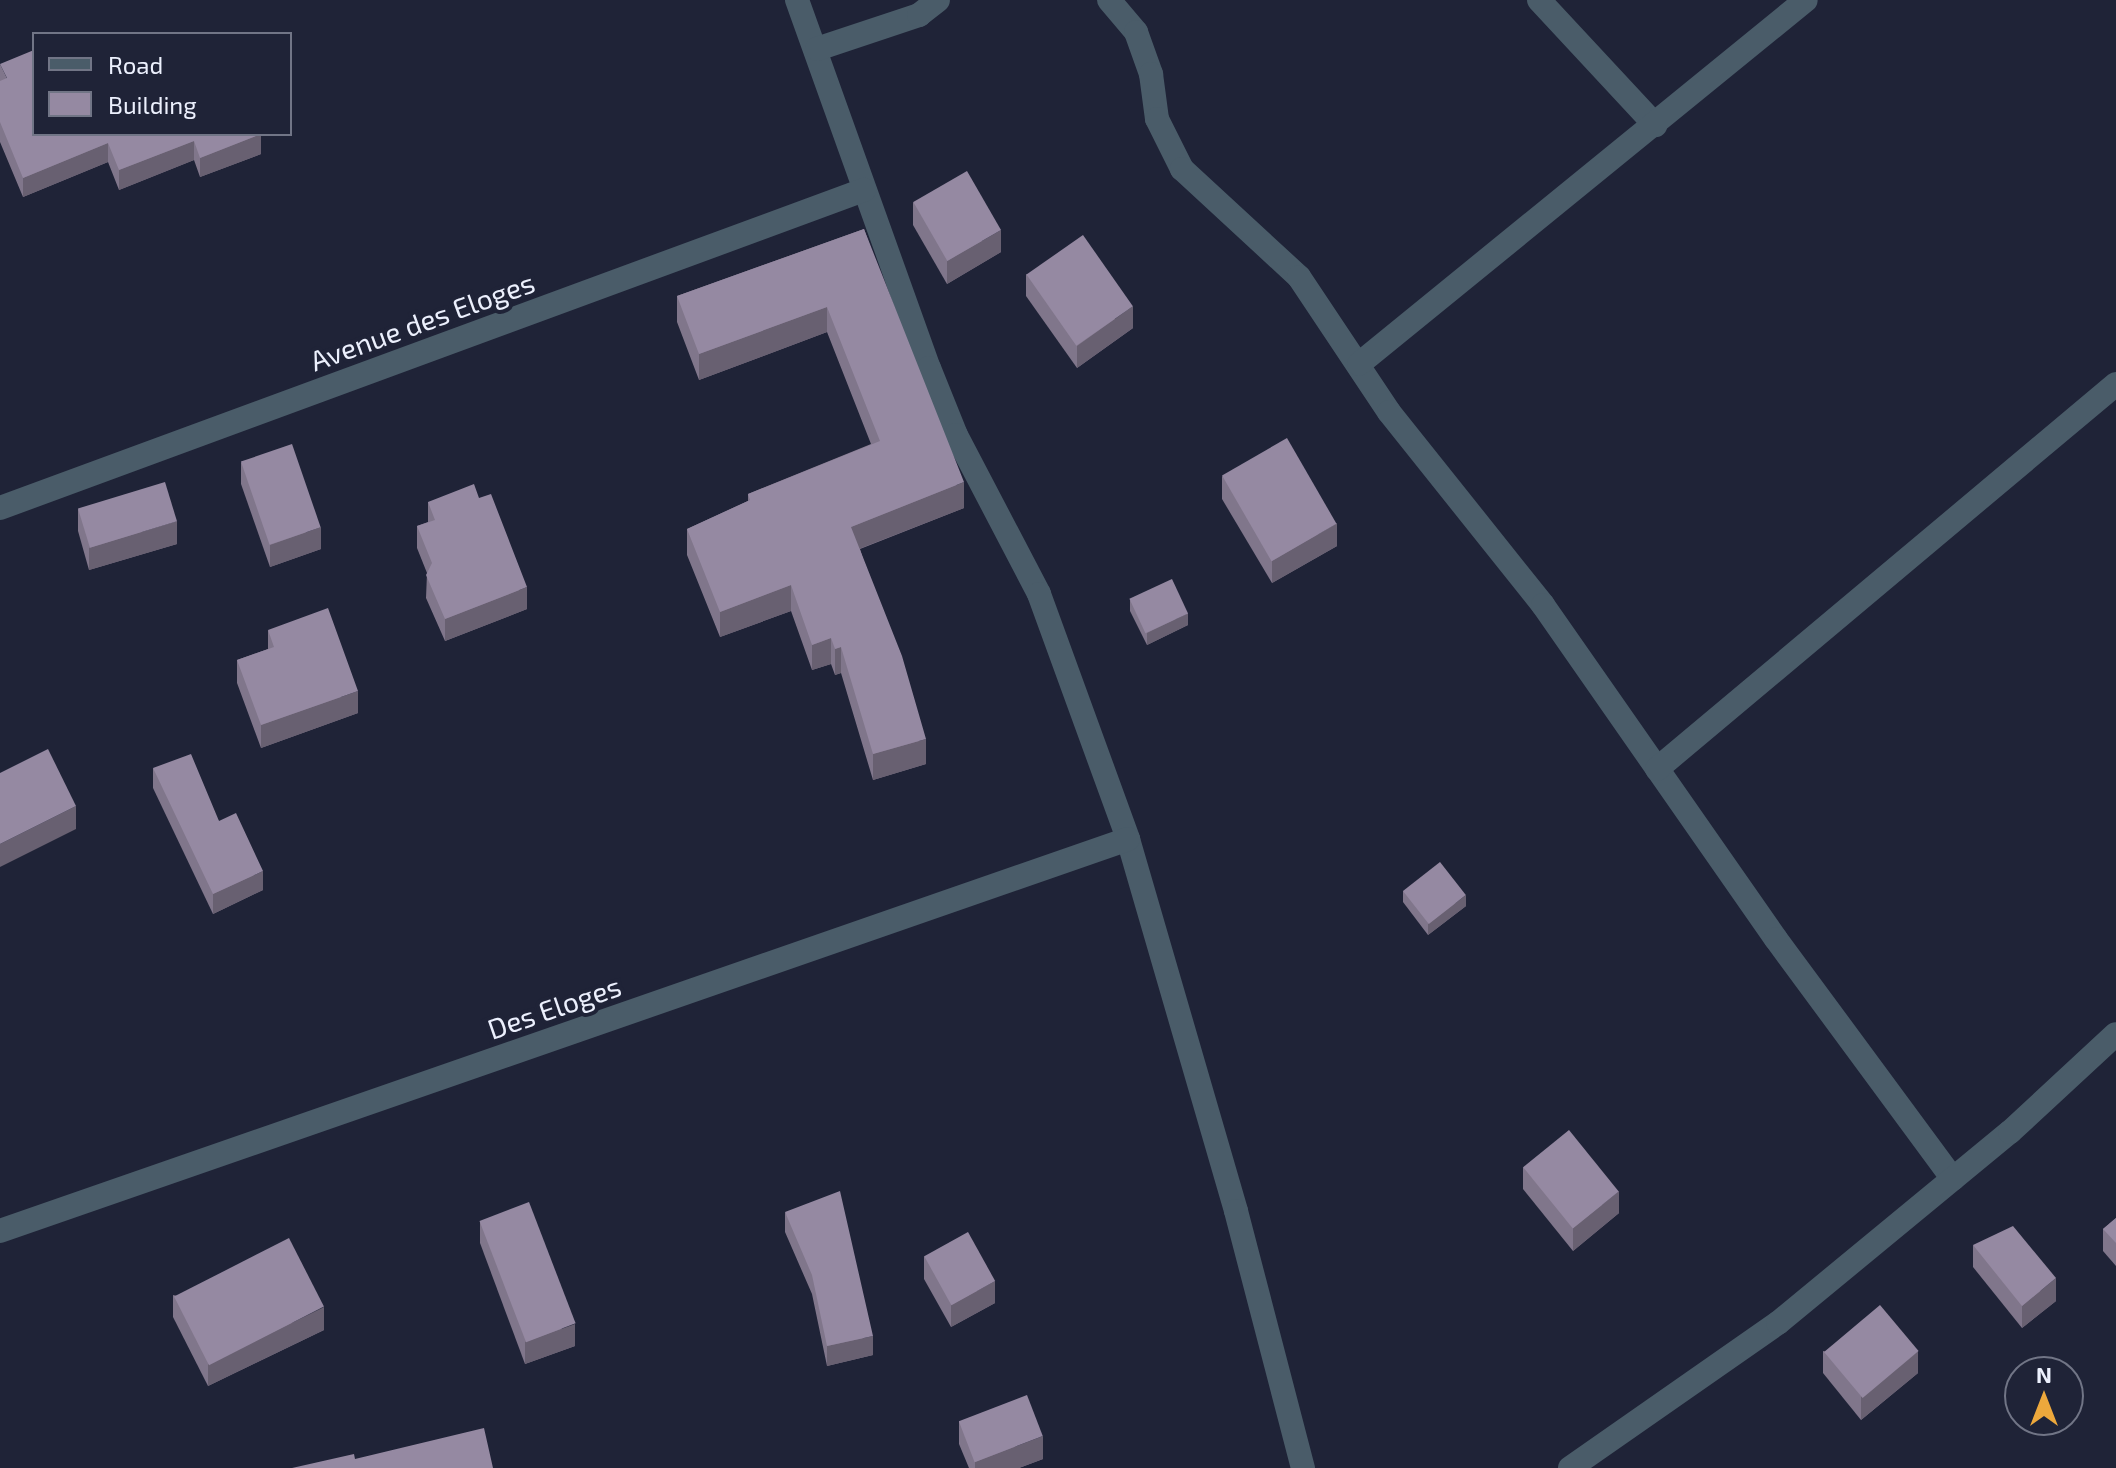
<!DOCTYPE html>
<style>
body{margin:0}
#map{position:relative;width:2116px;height:1468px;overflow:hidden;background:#1f2337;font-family:"Exo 2",sans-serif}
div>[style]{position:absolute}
.minor>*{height:24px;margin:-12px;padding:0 12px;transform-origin:12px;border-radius:12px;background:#4a5c69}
.wall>*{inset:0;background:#80768b}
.shaded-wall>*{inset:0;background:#686071}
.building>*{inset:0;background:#9589a2;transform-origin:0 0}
span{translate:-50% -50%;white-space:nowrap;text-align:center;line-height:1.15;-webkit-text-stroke:8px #1f2337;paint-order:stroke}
.street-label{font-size:28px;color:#ecf0fd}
.legend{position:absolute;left:32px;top:32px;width:260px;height:104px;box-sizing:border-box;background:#1f2337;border:2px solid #717586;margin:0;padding:10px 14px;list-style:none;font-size:24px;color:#ecf0fd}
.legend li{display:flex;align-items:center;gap:16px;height:40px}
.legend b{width:40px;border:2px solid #717586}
.north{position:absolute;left:2004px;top:1356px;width:80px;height:80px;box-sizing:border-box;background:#1f2337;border:2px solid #717586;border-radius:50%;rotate:0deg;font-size:22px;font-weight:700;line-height:32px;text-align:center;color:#ecf0fd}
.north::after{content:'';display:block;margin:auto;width:28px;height:36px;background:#eda83c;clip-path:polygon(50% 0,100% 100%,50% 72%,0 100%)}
</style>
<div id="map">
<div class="minor">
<i style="left:797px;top:0;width:391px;rotate:70.3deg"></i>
<i style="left:929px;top:368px;width:72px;rotate:68.1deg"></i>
<i style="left:956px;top:435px;width:179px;rotate:62.4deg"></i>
<i style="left:1039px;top:594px;width:261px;rotate:70deg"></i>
<i style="left:1128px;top:839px;width:387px;rotate:73.8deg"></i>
<i style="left:1236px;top:1211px;width:266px;rotate:75.4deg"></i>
<i style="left:1109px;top:0;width:42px;rotate:49.8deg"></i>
<i style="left:1136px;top:32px;width:45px;rotate:70.3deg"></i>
<i style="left:1151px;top:74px;width:45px;rotate:82.4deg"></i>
<i style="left:1157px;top:119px;width:56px;rotate:63.4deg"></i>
<i style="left:1182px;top:169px;width:159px;rotate:42.7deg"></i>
<i style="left:1299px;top:277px;width:162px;rotate:56.3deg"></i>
<i style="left:1389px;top:412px;width:247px;rotate:51.4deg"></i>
<i style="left:1543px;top:605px;width:407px;rotate:55.1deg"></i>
<i style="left:1776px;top:939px;width:298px;rotate:53.6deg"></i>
<i style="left:1539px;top:0;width:171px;rotate:47.1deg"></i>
<i style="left:817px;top:49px;width:108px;rotate:-18.4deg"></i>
<i style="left:919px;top:15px;width:24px;rotate:-38deg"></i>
<i style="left:1359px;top:364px;width:576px;rotate:-39.16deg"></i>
<i style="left:0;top:508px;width:921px;rotate:-20.21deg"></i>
<i style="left:1657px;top:769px;width:599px;rotate:-39.99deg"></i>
<i style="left:0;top:1231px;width:1194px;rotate:-19.16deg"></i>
<i style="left:1570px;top:1468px;width:254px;rotate:-34.9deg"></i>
<i style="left:1778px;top:1323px;width:301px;rotate:-39.5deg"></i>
<i style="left:2010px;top:1132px;width:144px;rotate:-42.8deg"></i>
</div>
<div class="wall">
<i style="clip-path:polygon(0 64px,34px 134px,261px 134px,261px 154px,200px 177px,194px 160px,119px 190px,108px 162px,23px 197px,0 142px)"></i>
<i style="clip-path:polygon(913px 202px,1001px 252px,947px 284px,913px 225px)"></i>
<i style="clip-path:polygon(864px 229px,964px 508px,860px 549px,926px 764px,873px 780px,841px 673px,835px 675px,831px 664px,812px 670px,791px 611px,720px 637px,687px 555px,687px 529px,748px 501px,748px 494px,871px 444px,827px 332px,699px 380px,677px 322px,677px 296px)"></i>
<i style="clip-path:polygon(1026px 274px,1133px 328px,1077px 368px,1026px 296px)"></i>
<i style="clip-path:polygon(241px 462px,321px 549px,270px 567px,241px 484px)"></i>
<i style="clip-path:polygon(1222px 476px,1337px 546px,1272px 583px,1222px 499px)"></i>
<i style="clip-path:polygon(479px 498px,527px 609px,445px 641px,426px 598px,427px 573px,417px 548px,417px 526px,428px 522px,428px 502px)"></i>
<i style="clip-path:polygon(78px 509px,177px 544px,89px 570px,78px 531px)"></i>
<i style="clip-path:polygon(1130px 600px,1188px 625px,1147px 645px,1130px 611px)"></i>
<i style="clip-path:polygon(268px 630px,358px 713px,261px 748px,237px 683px,237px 660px,268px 649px)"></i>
<i style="clip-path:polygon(153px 768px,219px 821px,263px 890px,213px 914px,153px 788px)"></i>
<i style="clip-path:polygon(1403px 891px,1466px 906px,1428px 935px,1403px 902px)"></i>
<i style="clip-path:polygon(1523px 1167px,1619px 1213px,1573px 1251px,1523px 1189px)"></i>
<i style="clip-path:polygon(785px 1212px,873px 1355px,827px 1366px,812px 1294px,785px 1232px)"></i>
<i style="clip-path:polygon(2116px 1218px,2116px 1266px,2103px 1251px,2103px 1229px)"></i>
<i style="clip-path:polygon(480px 1221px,575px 1346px,525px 1364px,480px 1243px)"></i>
<i style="clip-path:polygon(1973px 1245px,2056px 1301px,2022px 1328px,1973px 1267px)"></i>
<i style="clip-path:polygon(924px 1256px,995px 1303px,951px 1327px,924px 1279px)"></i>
<i style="clip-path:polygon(173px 1295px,324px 1330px,208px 1386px,173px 1317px)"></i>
<i style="clip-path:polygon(1823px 1351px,1918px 1373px,1861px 1420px,1823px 1373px)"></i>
<i style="clip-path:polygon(959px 1421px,1043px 1459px,1019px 1468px,969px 1468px,959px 1444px)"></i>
</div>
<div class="shaded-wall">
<i style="clip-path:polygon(261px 134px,261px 154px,200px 177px,200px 158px)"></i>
<i style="clip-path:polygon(194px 141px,194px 160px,119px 190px,119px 170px)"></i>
<i style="clip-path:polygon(108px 143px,108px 162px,23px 197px,23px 178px)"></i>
<i style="clip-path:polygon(1001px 230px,1001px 252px,947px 284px,947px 261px)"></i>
<i style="clip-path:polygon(1133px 306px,1133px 328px,1077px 368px,1077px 346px)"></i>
<i style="clip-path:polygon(827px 307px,827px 332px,699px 380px,699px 354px)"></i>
<i style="clip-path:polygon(964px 482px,964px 508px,851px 552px,851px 527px)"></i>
<i style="clip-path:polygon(177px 521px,177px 544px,89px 570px,89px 548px)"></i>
<i style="clip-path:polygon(1337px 523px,1337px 546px,1272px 583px,1272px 561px)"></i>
<i style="clip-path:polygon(321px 527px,321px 549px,270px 567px,270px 545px)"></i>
<i style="clip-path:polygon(791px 585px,791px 611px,720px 637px,720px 612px)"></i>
<i style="clip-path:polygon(527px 587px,527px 609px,445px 641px,445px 619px)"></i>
<i style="clip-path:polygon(1188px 613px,1188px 625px,1147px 645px,1147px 633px)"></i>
<i style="clip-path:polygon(831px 638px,831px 664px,812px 670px,812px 645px)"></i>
<i style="clip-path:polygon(841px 647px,841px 673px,835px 675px,835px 649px)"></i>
<i style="clip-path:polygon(358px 691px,358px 713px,261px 748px,261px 725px)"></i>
<i style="clip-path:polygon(926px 739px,926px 764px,873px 780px,873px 754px)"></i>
<i style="clip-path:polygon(76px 806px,76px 829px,0 867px,0 844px)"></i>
<i style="clip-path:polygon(263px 871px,263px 890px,213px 914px,213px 894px)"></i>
<i style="clip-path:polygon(1466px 895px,1466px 906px,1428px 935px,1428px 924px)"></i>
<i style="clip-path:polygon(1619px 1191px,1619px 1213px,1573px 1251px,1573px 1228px)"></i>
<i style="clip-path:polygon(2056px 1278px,2056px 1301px,2022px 1328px,2022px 1306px)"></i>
<i style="clip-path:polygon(995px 1281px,995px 1303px,951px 1327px,951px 1305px)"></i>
<i style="clip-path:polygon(324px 1307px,324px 1330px,208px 1386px,208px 1364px)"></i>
<i style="clip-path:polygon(575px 1324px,575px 1346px,525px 1364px,525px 1342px)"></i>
<i style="clip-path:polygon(873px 1336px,873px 1355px,827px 1366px,827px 1346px)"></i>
<i style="clip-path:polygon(1918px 1351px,1918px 1373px,1861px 1420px,1861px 1397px)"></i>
<i style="clip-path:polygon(1043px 1436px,1043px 1459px,1019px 1468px,975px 1468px,975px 1462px)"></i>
</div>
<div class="building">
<i style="clip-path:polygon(34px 50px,34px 134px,261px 134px,200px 158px,194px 141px,119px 170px,108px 143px,23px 178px,0 122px,0 81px,7px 78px,0 64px)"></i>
<i style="left:967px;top:171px;width:68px;height:62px;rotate:60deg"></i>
<i style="clip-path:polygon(864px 229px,964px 482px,851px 527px,902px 656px,926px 739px,873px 754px,841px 647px,835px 649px,831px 638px,812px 645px,791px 585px,720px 612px,687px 529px,750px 500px,748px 494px,880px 441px,827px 307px,699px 354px,677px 296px)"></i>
<i style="left:1083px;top:235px;width:87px;height:69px;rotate:55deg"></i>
<i style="left:1287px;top:438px;width:99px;height:75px;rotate:60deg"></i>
<i style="left:292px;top:444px;width:88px;height:54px;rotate:71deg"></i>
<i style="left:165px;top:482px;width:41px;height:91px;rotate:73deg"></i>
<i style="clip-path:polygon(474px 484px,479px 498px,491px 494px,527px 587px,445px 619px,426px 575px,432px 563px,417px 526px,435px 520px,428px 502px)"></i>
<i style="left:1172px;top:579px;width:38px;height:47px;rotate:65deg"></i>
<i style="clip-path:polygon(328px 608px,358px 691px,261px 725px,237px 660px,274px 647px,268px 630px)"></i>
<i style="clip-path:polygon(48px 749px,76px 806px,0 844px,0 773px)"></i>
<i style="clip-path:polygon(191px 754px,219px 821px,236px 813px,263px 871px,213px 894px,153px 768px)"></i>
<i style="left:1440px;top:862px;width:42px;height:47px;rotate:52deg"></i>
<i style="left:1569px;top:1130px;width:79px;height:59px;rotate:51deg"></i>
<i style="clip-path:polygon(840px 1191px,873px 1336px,827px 1346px,812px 1275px,785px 1212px)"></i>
<i style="left:529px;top:1202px;width:130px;height:53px;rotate:69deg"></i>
<i style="clip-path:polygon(2116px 1218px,2116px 1243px,2103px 1229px)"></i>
<i style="clip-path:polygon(2013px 1226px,2056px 1278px,2022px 1306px,1973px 1245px)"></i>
<i style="left:968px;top:1232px;width:56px;height:50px;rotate:61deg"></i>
<i style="left:289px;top:1238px;width:77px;height:129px;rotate:63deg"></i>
<i style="left:1880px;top:1305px;width:60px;height:73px;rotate:50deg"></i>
<i style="left:1027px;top:1395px;width:44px;height:73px;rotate:69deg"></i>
<i style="clip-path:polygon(484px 1428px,493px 1468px,292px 1468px,354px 1454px,355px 1459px)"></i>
</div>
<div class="street-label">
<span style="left:422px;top:321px;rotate:-20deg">Avenue des Eloges</span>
<span style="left:554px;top:1007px;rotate:-19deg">Des Eloges</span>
</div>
<ul class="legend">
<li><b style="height:10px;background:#4a5c69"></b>Road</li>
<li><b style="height:22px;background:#9589a2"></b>Building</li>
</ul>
<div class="north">N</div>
</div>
